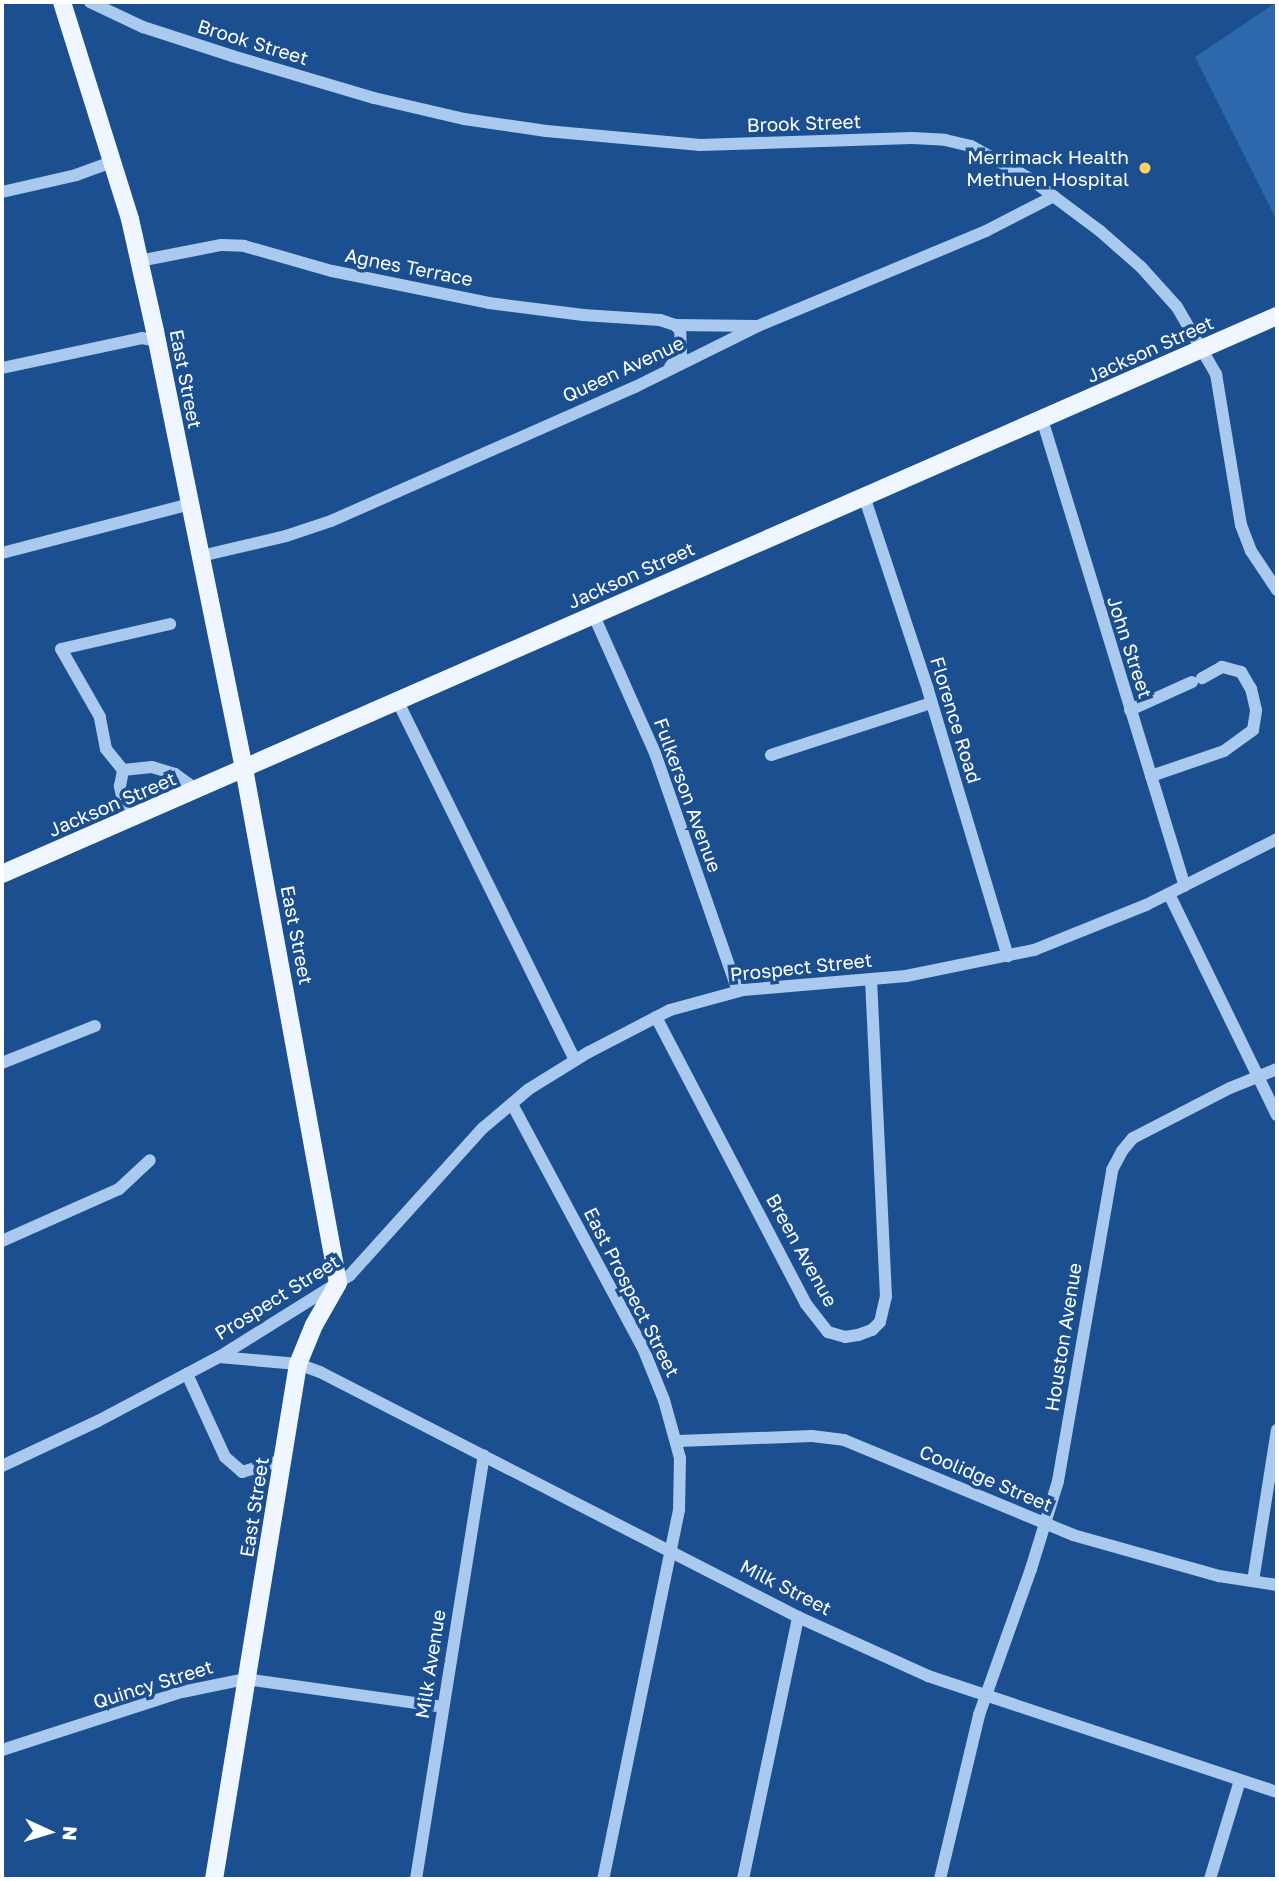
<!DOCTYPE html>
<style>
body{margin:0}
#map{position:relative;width:1279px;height:1881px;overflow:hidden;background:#1b4f8f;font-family:"Golos Text",sans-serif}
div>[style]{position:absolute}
.green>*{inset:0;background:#2e69ad}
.minor>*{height:12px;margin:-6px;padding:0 6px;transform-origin:6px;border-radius:6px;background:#a9c9ee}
.major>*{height:18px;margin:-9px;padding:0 9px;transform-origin:9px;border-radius:9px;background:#f0f6ff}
.dots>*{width:19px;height:19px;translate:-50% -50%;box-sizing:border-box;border:4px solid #1b4f8f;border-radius:50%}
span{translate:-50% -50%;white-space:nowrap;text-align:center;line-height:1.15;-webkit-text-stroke:7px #1b4f8f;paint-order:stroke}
.street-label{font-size:19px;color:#fff}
.poi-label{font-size:19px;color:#fff}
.right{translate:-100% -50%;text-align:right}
.frame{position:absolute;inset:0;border:4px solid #fff;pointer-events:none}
.north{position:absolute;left:14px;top:1797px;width:70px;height:70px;-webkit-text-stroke:5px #1b4f8f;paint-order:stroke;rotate:94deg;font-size:19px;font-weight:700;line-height:28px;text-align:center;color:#fff}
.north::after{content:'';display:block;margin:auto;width:24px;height:32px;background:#fff;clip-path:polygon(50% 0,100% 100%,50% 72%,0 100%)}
</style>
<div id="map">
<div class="green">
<i style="clip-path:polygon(1277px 2px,1277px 221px,1195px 57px)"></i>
</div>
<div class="minor">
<i style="left:90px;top:2px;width:59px;rotate:25.3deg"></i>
<i style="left:143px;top:27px;width:94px;rotate:18deg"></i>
<i style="left:232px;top:56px;width:148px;rotate:16.5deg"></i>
<i style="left:374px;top:98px;width:92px;rotate:13.1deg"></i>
<i style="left:464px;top:119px;width:83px;rotate:8.3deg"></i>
<i style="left:546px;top:131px;width:155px;rotate:5.2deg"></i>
<i style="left:700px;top:145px;width:212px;rotate:-1.9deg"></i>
<i style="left:912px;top:138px;width:33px;rotate:3deg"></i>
<i style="left:945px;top:140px;width:27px;rotate:13deg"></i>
<i style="left:971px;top:146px;width:66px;rotate:28.9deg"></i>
<i style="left:1029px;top:178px;width:89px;rotate:36.7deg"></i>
<i style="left:1100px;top:231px;width:55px;rotate:41.3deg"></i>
<i style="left:1141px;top:267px;width:54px;rotate:48deg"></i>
<i style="left:1177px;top:307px;width:78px;rotate:59.8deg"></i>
<i style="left:1216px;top:374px;width:153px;rotate:80.6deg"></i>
<i style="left:1241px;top:525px;width:28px;rotate:69deg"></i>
<i style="left:1251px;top:551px;width:47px;rotate:56.3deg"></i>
<i style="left:2px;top:192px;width:76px;rotate:-12.9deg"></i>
<i style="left:76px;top:175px;width:38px;rotate:-20deg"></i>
<i style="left:139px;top:261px;width:84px;rotate:-11deg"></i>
<i style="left:221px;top:245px;width:23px;rotate:2deg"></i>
<i style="left:244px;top:246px;width:91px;rotate:15.9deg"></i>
<i style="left:332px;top:271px;width:160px;rotate:11.5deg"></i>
<i style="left:489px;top:303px;width:95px;rotate:7.3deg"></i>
<i style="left:583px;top:315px;width:77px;rotate:3.7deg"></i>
<i style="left:660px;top:320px;width:16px;rotate:18deg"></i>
<i style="left:675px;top:325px;width:81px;rotate:0.7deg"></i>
<i style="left:670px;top:367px;width:18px;rotate:-52deg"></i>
<i style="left:681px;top:353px;width:23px;rotate:-92deg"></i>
<i style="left:680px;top:330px;width:7px;rotate:-135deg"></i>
<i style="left:2px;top:368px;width:143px;rotate:-12.1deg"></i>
<i style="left:142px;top:338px;width:15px;rotate:11deg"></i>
<i style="left:1042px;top:419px;width:488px;rotate:73deg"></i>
<i style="left:864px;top:496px;width:204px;rotate:71.7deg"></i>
<i style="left:928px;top:690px;width:278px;rotate:73.3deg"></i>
<i style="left:2px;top:553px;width:194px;rotate:-14.6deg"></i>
<i style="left:201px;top:556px;width:87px;rotate:-13.2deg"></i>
<i style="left:286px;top:536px;width:47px;rotate:-18.4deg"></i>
<i style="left:331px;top:521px;width:332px;rotate:-23.8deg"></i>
<i style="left:635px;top:387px;width:137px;rotate:-26.4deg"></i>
<i style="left:758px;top:326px;width:247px;rotate:-22.6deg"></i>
<i style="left:986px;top:231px;width:76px;rotate:-27.2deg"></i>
<i style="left:594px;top:616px;width:150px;rotate:66deg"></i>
<i style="left:655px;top:753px;width:252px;rotate:70.8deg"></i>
<i style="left:398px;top:702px;width:399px;rotate:63.7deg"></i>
<i style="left:1130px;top:710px;width:68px;rotate:-24.3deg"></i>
<i style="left:771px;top:755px;width:168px;rotate:-18deg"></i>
<i style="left:123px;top:770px;width:27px;rotate:-129deg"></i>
<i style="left:106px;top:749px;width:33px;rotate:-101deg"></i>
<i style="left:100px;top:717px;width:78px;rotate:-119.8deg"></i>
<i style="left:61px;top:649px;width:112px;rotate:-12.9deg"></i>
<i style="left:1151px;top:776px;width:77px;rotate:-18.9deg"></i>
<i style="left:1224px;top:751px;width:36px;rotate:-36deg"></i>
<i style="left:1253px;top:730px;width:20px;rotate:-81deg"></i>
<i style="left:1256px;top:710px;width:22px;rotate:-103deg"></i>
<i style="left:1251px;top:689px;width:20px;rotate:-120deg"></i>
<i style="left:1241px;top:672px;width:20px;rotate:-165deg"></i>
<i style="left:1222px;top:667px;width:23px;rotate:151deg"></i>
<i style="left:127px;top:820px;width:35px;rotate:-102deg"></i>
<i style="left:120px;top:786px;width:16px;rotate:-79deg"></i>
<i style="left:123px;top:770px;width:29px;rotate:-6deg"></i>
<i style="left:152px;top:767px;width:24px;rotate:17deg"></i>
<i style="left:175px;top:774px;width:27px;rotate:36deg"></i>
<i style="left:1169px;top:894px;width:246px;rotate:64deg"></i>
<i style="left:656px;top:1017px;width:324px;rotate:62.4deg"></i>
<i style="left:806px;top:1304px;width:36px;rotate:52deg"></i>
<i style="left:828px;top:1332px;width:18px;rotate:16deg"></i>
<i style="left:845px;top:1337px;width:13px;rotate:-9deg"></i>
<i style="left:858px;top:1335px;width:15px;rotate:-20deg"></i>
<i style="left:872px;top:1330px;width:11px;rotate:-45deg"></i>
<i style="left:880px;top:1322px;width:26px;rotate:-77deg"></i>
<i style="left:886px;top:1297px;width:318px;rotate:-92.7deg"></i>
<i style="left:2px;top:1063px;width:100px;rotate:-21.7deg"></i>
<i style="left:512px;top:1104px;width:277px;rotate:61.8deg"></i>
<i style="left:643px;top:1348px;width:56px;rotate:68deg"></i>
<i style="left:664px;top:1400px;width:60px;rotate:74.6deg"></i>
<i style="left:680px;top:1458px;width:52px;rotate:91.1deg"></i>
<i style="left:679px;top:1510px;width:377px;rotate:101.6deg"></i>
<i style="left:2px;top:1241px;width:128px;rotate:-24deg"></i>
<i style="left:119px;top:1189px;width:42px;rotate:-43.1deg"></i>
<i style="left:219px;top:1357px;width:79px;rotate:5.1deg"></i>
<i style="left:298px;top:1364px;width:23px;rotate:20deg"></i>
<i style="left:320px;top:1372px;width:537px;rotate:27.14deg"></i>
<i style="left:798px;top:1617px;width:143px;rotate:24.4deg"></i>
<i style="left:928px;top:1676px;width:368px;rotate:18.4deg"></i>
<i style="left:187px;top:1374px;width:91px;rotate:65.4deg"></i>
<i style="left:225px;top:1457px;width:23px;rotate:41deg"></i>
<i style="left:242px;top:1472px;width:42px;rotate:-16.7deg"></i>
<i style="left:678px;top:1441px;width:134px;rotate:-2.1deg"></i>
<i style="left:812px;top:1436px;width:32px;rotate:7deg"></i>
<i style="left:844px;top:1440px;width:248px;rotate:22.5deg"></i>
<i style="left:1073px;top:1535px;width:152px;rotate:15.7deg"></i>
<i style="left:1219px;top:1576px;width:59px;rotate:8.8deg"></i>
<i style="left:2px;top:1466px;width:106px;rotate:-25.1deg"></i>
<i style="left:98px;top:1421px;width:137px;rotate:-27.9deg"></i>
<i style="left:219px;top:1357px;width:155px;rotate:-32deg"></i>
<i style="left:350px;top:1275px;width:198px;rotate:-47.9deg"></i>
<i style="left:483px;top:1128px;width:60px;rotate:-40.3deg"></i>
<i style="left:529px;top:1089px;width:70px;rotate:-31.7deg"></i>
<i style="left:589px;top:1052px;width:91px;rotate:-27.4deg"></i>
<i style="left:670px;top:1010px;width:76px;rotate:-15.3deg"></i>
<i style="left:743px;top:990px;width:164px;rotate:-4.9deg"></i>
<i style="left:906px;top:976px;width:131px;rotate:-11.5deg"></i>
<i style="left:1034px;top:950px;width:121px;rotate:-21.9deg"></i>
<i style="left:1146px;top:905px;width:147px;rotate:-26.7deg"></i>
<i style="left:1253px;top:1581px;width:153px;rotate:-81deg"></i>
<i style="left:2px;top:1750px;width:189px;rotate:-17.9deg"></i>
<i style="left:182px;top:1692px;width:64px;rotate:-11.7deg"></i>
<i style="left:245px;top:1679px;width:200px;rotate:8deg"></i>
<i style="left:416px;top:1879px;width:429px;rotate:-80.9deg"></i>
<i style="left:743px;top:1879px;width:268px;rotate:-78.1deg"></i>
<i style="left:940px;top:1879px;width:169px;rotate:-76.6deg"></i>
<i style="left:979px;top:1715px;width:155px;rotate:-70.4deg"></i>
<i style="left:1031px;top:1569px;width:92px;rotate:-72.9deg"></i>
<i style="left:1058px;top:1481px;width:316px;rotate:-80.1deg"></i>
<i style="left:1112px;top:1170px;width:21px;rotate:-62deg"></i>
<i style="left:1122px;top:1151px;width:17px;rotate:-50deg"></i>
<i style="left:1133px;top:1138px;width:109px;rotate:-27.3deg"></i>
<i style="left:1230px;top:1088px;width:51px;rotate:-22deg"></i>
<i style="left:1210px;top:1879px;width:103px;rotate:-73.1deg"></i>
</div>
<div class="major">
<i style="left:62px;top:2px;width:227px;rotate:72.6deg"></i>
<i style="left:130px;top:219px;width:115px;rotate:77.4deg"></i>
<i style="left:155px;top:331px;width:452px;rotate:78.5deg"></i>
<i style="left:245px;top:774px;width:517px;rotate:79.65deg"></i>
<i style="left:338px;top:1283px;width:48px;rotate:119.7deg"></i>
<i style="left:314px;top:1325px;width:42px;rotate:112.3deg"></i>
<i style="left:298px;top:1364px;width:522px;rotate:99.26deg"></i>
<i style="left:2px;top:874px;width:1392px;rotate:-23.64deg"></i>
</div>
<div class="dots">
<i style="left:1145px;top:168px;background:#ffd166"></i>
</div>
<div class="street-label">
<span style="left:253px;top:42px;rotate:17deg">Brook Street</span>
<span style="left:804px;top:123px;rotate:-2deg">Brook Street</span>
<span style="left:409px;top:267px;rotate:11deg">Agnes Terrace</span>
<span style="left:1150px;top:349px;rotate:-24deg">Jackson Street</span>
<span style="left:623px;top:369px;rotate:-25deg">Queen Avenue</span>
<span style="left:186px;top:379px;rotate:79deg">East Street</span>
<span style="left:631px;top:575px;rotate:-24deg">Jackson Street</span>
<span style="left:1130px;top:647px;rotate:72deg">John Street</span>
<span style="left:956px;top:720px;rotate:73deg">Florence Road</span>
<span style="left:688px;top:795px;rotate:70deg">Fulkerson Avenue</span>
<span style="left:112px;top:804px;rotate:-23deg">Jackson Street</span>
<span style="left:297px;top:935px;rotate:79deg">East Street</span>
<span style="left:801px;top:967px;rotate:-6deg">Prospect Street</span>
<span style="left:802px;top:1250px;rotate:61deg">Breen Avenue</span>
<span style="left:632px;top:1292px;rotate:63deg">East Prospect Street</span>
<span style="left:277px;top:1297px;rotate:-32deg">Prospect Street</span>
<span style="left:1063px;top:1337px;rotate:-81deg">Houston Avenue</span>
<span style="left:986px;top:1478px;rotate:23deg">Coolidge Street</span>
<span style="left:254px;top:1507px;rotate:-81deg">East Street</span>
<span style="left:786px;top:1587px;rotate:27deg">Milk Street</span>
<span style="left:430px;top:1664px;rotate:-81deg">Milk Avenue</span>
<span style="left:153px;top:1684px;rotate:-17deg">Quincy Street</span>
</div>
<div class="poi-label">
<span class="right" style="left:1129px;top:168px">Merrimack Health<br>Methuen Hospital</span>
</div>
<div class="frame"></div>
<div class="north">N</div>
</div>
